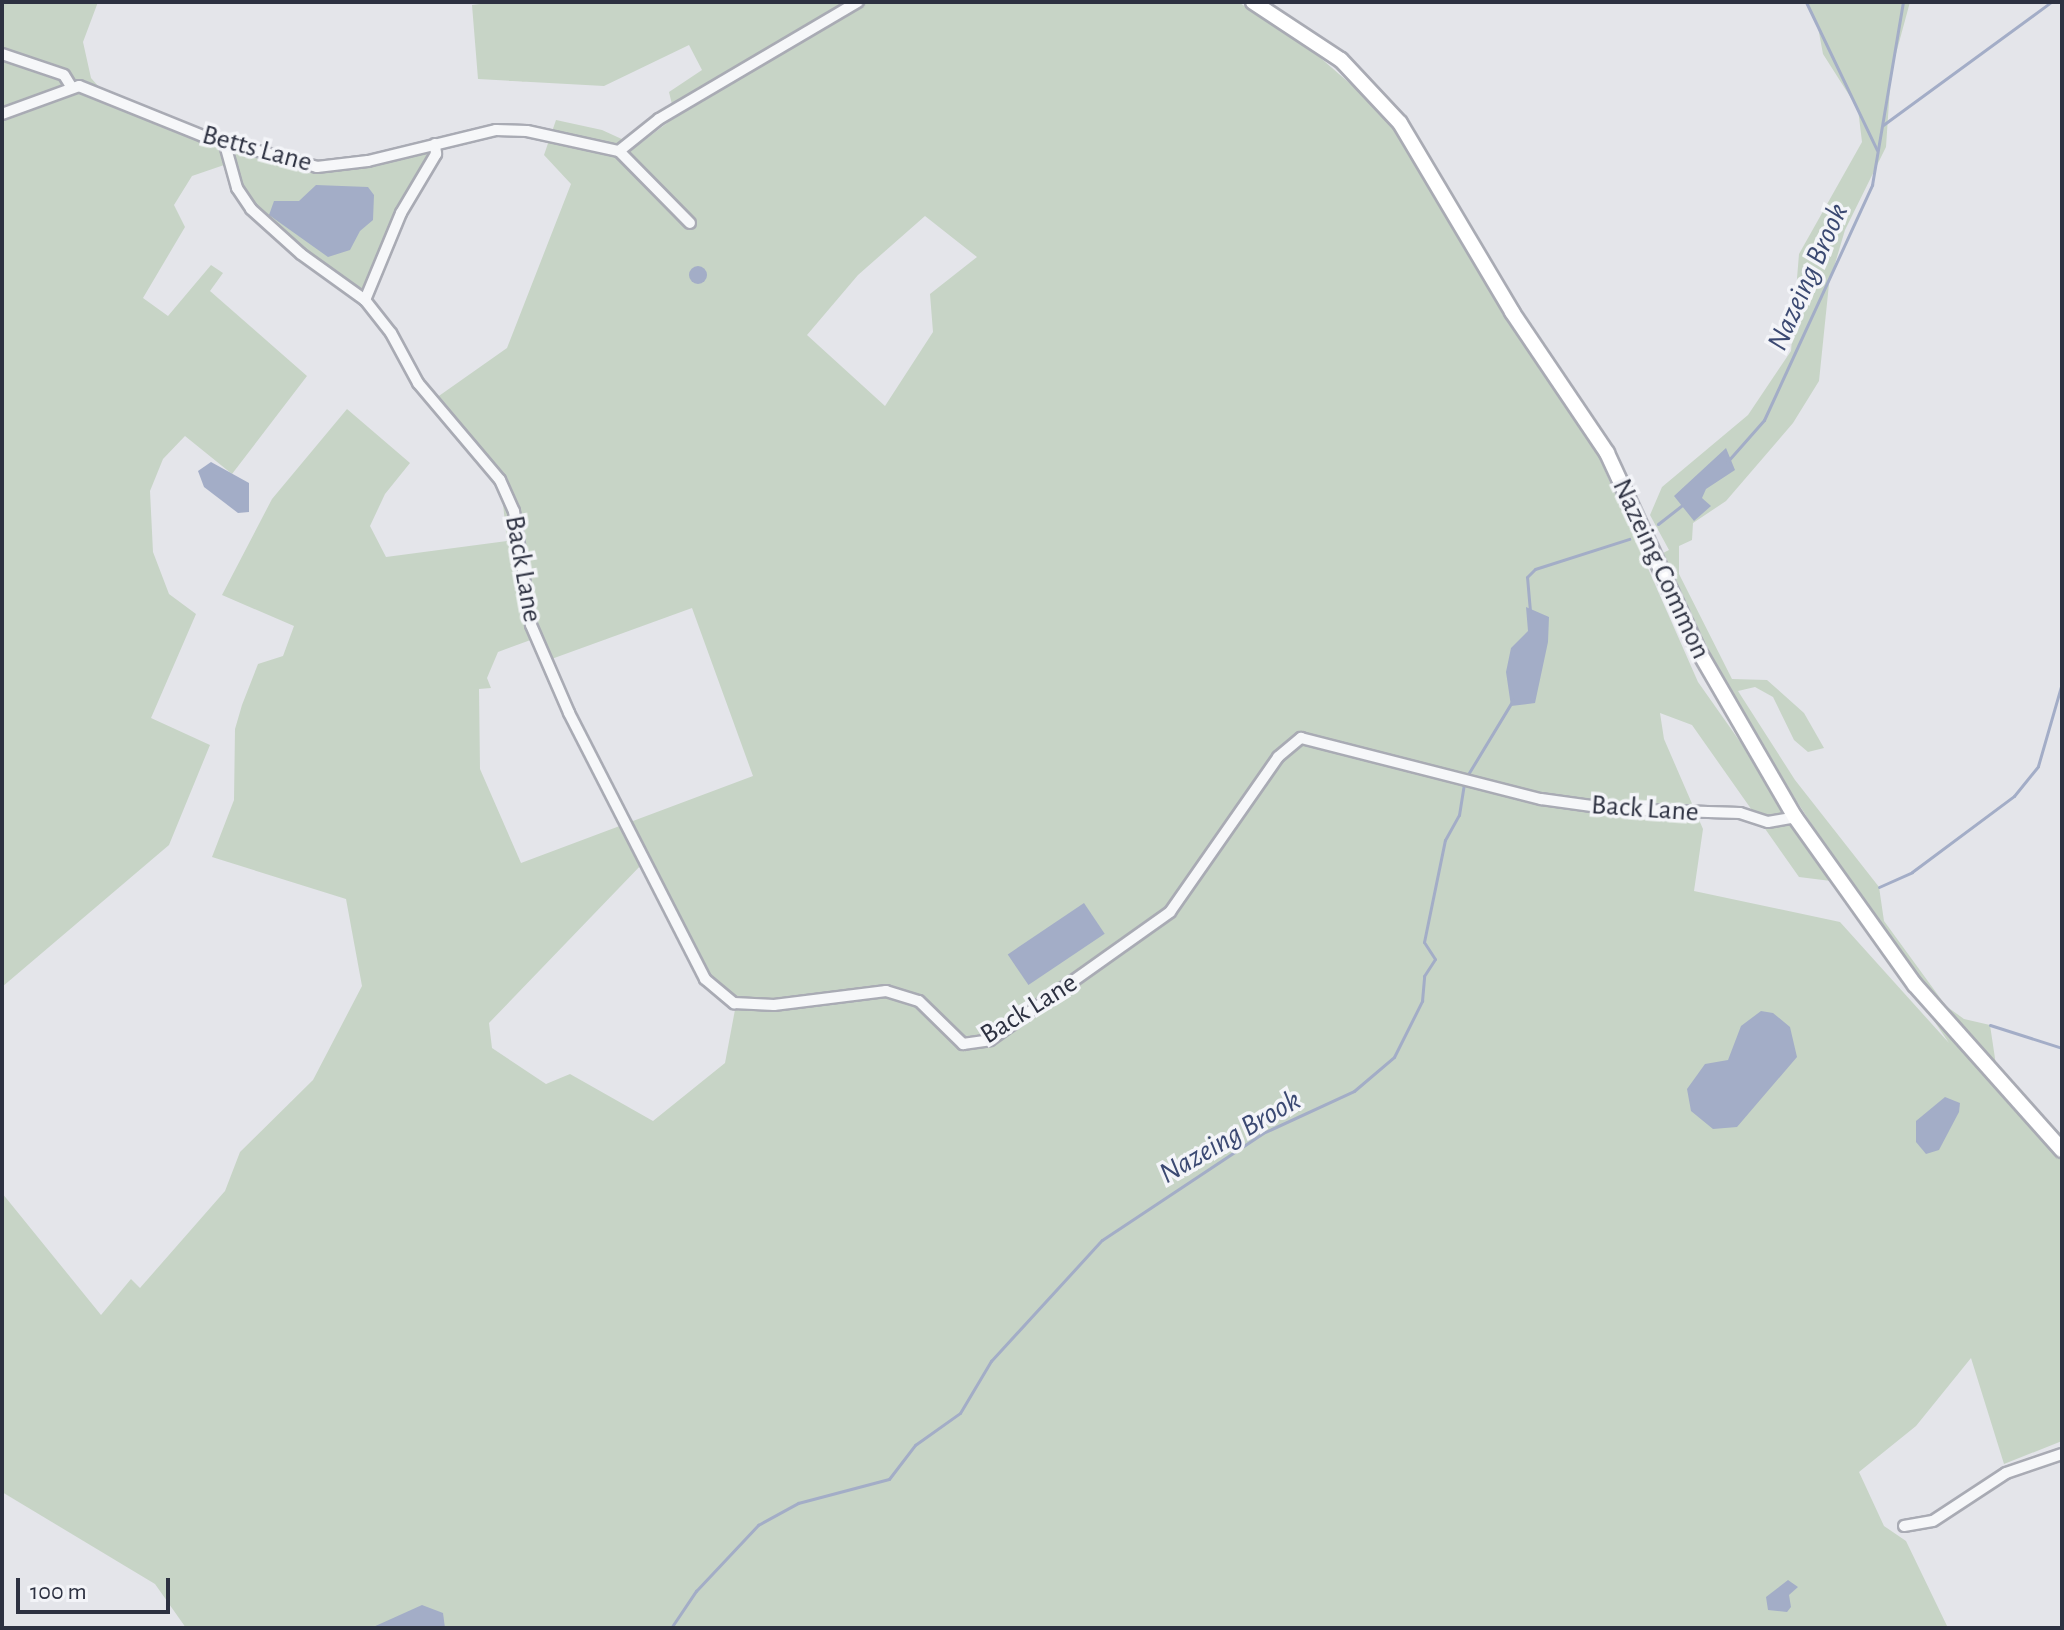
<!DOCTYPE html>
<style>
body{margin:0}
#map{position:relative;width:2064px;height:1630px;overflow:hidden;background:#e4e5ea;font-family:"Alegreya Sans",sans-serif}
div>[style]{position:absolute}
.green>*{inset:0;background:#c7d4c6}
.water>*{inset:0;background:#a3adc7;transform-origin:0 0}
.round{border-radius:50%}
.stream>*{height:3px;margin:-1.5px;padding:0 1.5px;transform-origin:1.5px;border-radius:1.5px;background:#a3adc7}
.roads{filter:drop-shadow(2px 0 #a9abb4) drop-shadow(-2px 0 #a9abb4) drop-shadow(0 2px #a9abb4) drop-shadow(0 -2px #a9abb4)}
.street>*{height:10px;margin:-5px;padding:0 5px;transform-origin:5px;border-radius:5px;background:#f6f7f9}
.secondary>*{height:14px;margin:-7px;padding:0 7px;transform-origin:7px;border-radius:7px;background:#fff}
span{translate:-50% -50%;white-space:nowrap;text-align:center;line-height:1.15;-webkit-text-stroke:7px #f3f4f8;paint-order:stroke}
.street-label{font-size:28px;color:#2d3141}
.water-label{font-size:30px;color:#3b4972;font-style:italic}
.frame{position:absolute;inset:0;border:4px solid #2d3141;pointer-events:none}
.scale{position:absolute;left:16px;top:1578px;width:154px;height:36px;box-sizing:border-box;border:4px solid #2d3141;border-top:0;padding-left:10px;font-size:24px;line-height:28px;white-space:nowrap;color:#2d3141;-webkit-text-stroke:6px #f3f4f8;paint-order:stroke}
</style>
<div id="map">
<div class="green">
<i style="clip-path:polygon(2px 2px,98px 2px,83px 42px,91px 78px,106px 95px,176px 127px,318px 167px,446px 143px,401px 222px,366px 307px,263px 223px,235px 192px,227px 164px,192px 176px,174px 205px,185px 227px,143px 298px,168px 316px,211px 265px,223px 273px,210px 291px,307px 376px,232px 474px,185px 436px,163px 459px,150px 491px,153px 552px,169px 594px,196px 614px,151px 718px,210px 745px,169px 845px,2px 987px)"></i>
<i style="clip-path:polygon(evenodd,496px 2px,1238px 2px,1301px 41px,1377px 107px,1421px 164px,1501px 307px,1591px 439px,1698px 682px,1839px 882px,1799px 877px,1692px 725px,1660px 713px,1664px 739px,1703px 829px,1694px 891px,1840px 922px,1949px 1043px,1855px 904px,1822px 840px,1727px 694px,1659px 555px,1669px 550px,1650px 515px,1662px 487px,1748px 415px,1791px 351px,1799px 254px,1862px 142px,1858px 109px,1823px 54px,1817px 22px,1806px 2px,1910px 2px,1891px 72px,1886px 147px,1845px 230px,1829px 284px,1819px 381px,1793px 423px,1726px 501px,1693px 523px,1692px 540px,1679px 546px,1679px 574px,1732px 679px,1767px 680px,1804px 713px,1824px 748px,1808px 752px,1794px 740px,1773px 697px,1755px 687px,1738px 691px,1795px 780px,1879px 887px,1884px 921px,1946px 1006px,1964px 1019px,1990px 1025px,1996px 1065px,2062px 1135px,2062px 1441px,2004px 1464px,1971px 1358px,1916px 1426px,1859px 1472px,1884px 1526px,1906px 1541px,1948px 1628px,186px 1628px,155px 1584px,2px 1492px,2px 1193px,101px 1315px,131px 1279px,140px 1288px,225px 1191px,240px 1152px,313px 1080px,362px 986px,346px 899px,212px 857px,234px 800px,235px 729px,242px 705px,258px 664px,283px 656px,294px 626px,222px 595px,272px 499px,347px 409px,410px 463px,385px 494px,370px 526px,386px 557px,507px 541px,503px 504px,515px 500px,491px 461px,436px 398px,507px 348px,571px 184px,544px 155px,556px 120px,602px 130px,637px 146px,675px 117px,669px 92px,702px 70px,689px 45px,604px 86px,478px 79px,472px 5px,496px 2px,925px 216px,977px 257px,930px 294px,933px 332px,885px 406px,807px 335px,858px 275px,925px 216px,496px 2px,692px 608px,753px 776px,521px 863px,480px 769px,479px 689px,491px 688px,487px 678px,498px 652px,536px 638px,546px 661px,692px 608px,496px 2px,644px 862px,718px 990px,737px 999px,725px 1063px,653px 1121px,570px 1074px,546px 1084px,492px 1048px,489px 1023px,644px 862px)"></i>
</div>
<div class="water">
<i style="clip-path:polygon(316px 185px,368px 187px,374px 195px,373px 220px,360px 231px,350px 250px,328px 257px,269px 215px,274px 201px,299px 201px)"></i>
<i class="round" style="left:689px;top:266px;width:18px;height:18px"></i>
<i style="clip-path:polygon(1726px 448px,1735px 470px,1706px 489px,1702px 498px,1711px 506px,1694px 521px,1674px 496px)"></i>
<i style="clip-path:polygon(211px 462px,249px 483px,249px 512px,238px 513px,204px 487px,198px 471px)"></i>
<i style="clip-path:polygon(1526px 607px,1549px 617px,1548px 642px,1535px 703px,1511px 706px,1506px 672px,1511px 648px,1528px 631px)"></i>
<i style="left:1084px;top:903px;width:37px;height:92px;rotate:56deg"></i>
<i style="clip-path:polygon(1761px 1011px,1773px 1013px,1790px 1027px,1797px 1057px,1737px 1127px,1713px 1129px,1691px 1111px,1687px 1089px,1705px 1064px,1728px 1060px,1741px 1026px)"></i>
<i style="clip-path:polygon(1945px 1097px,1960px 1103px,1959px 1112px,1939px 1150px,1926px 1154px,1916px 1142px,1916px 1121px)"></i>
<i style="clip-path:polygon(1788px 1580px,1798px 1587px,1789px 1595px,1791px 1607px,1787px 1612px,1768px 1610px,1766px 1597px)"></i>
<i style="clip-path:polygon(422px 1605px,443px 1613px,445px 1628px,371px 1628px)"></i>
</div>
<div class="stream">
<i style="left:1806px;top:2px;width:164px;rotate:64.4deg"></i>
<i style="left:1883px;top:125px;width:208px;rotate:-36.2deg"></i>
<i style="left:1727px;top:462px;width:56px;rotate:-48.6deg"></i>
<i style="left:1764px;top:420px;width:259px;rotate:-65.3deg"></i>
<i style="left:1872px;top:185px;width:186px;rotate:-80.4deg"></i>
<i style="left:1658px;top:524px;width:33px;rotate:-38deg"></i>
<i style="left:1530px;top:611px;width:34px;rotate:-95deg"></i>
<i style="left:1527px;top:577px;width:11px;rotate:-45deg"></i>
<i style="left:1535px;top:569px;width:99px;rotate:-17.7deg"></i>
<i style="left:1467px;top:776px;width:89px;rotate:-58.8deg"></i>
<i style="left:1879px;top:887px;width:36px;rotate:-24deg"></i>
<i style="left:1912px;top:872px;width:127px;rotate:-36.7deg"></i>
<i style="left:2014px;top:796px;width:38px;rotate:-51deg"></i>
<i style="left:2038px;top:766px;width:86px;rotate:-73.9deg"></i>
<i style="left:1990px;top:1025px;width:76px;rotate:17.7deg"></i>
<i style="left:671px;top:1628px;width:45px;rotate:-56deg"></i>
<i style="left:696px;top:1591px;width:91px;rotate:-46.8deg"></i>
<i style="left:758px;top:1525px;width:46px;rotate:-28.8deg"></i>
<i style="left:798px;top:1503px;width:94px;rotate:-14.8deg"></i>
<i style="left:889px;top:1479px;width:43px;rotate:-52.6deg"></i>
<i style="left:915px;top:1445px;width:55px;rotate:-35.4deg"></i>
<i style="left:960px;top:1413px;width:61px;rotate:-59.2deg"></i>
<i style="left:991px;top:1361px;width:164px;rotate:-47.5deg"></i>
<i style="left:1102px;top:1240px;width:193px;rotate:-33.6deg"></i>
<i style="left:1263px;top:1133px;width:100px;rotate:-24.8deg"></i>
<i style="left:1354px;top:1091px;width:52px;rotate:-40.4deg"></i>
<i style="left:1394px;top:1057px;width:63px;rotate:-63.4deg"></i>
<i style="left:1422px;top:1001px;width:25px;rotate:-85deg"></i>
<i style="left:1424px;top:976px;width:20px;rotate:-57deg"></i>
<i style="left:1435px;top:959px;width:20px;rotate:-123deg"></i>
<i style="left:1424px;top:942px;width:104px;rotate:-78.4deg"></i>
<i style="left:1445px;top:840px;width:29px;rotate:-61deg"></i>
<i style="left:1459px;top:815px;width:32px;rotate:-81deg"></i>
</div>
<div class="roads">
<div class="street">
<i style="left:2px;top:54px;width:65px;rotate:18.7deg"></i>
<i style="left:64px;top:75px;width:13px;rotate:58deg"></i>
<i style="left:2px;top:114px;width:82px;rotate:-20deg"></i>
<i style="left:79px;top:86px;width:134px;rotate:22deg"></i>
<i style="left:203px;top:136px;width:118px;rotate:15.2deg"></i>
<i style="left:317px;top:167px;width:51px;rotate:-6.7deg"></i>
<i style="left:368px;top:161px;width:132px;rotate:-13.6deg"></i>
<i style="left:496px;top:130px;width:31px;rotate:2deg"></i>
<i style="left:527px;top:131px;width:94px;rotate:12.3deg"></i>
<i style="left:619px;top:151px;width:51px;rotate:-38.7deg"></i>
<i style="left:659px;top:119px;width:231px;rotate:-30.5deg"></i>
<i style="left:224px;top:141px;width:49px;rotate:74.5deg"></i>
<i style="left:237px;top:188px;width:25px;rotate:56deg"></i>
<i style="left:251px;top:209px;width:67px;rotate:42deg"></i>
<i style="left:301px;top:254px;width:79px;rotate:35.7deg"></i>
<i style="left:365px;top:300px;width:42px;rotate:51.8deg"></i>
<i style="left:391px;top:333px;width:57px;rotate:61.6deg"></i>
<i style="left:418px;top:383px;width:127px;rotate:49.8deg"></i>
<i style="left:500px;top:480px;width:34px;rotate:66deg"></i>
<i style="left:514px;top:511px;width:115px;rotate:81.5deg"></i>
<i style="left:531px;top:625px;width:96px;rotate:66.6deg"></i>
<i style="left:569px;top:713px;width:299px;rotate:62.9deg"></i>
<i style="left:705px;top:979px;width:38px;rotate:40deg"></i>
<i style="left:734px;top:1003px;width:40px;rotate:2.9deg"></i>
<i style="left:774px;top:1005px;width:113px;rotate:-7.1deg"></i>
<i style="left:886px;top:991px;width:34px;rotate:17deg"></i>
<i style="left:919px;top:1001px;width:62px;rotate:44.3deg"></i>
<i style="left:963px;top:1044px;width:27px;rotate:-8deg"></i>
<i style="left:990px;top:1040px;width:221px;rotate:-35.4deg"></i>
<i style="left:1170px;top:912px;width:189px;rotate:-55.1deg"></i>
<i style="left:1278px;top:757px;width:30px;rotate:-40deg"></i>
<i style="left:1301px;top:738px;width:248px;rotate:14.3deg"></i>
<i style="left:1541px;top:799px;width:73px;rotate:7.9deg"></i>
<i style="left:1613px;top:809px;width:127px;rotate:1.8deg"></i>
<i style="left:1740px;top:813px;width:29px;rotate:18deg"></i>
<i style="left:1768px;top:822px;width:27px;rotate:-10deg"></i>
<i style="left:619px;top:151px;width:101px;rotate:45.4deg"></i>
<i style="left:365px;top:300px;width:94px;rotate:-67.5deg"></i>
<i style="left:401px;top:213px;width:69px;rotate:-59.3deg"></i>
<i style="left:436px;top:154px;width:10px;rotate:-96deg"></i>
<i style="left:1904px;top:1526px;width:29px;rotate:-10deg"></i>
<i style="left:1933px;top:1521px;width:87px;rotate:-33.3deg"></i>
<i style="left:2006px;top:1473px;width:59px;rotate:-18.7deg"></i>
</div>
<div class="secondary">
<i style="left:1253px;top:2px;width:105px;rotate:33.4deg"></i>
<i style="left:1341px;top:60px;width:86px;rotate:46.9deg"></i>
<i style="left:1400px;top:123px;width:220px;rotate:59.3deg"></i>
<i style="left:1512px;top:312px;width:170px;rotate:56deg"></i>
<i style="left:1607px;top:453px;width:217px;rotate:65.2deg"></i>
<i style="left:1698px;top:650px;width:193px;rotate:59.9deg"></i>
<i style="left:1795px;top:817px;width:206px;rotate:54.5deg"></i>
<i style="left:1915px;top:985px;width:221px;rotate:48.3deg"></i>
</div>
</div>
<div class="street-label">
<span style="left:257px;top:149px;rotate:15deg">Betts Lane</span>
<span style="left:523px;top:569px;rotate:80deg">Back Lane</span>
<span style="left:1661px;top:569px;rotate:65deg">Nazeing Common</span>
<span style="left:1645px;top:809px;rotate:4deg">Back Lane</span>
<span style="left:1029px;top:1009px;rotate:-32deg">Back Lane</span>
</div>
<div class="water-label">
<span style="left:1808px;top:277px;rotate:-66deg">Nazeing Brook</span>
<span style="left:1230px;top:1137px;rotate:-30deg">Nazeing Brook</span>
</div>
<div class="frame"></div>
<div class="scale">100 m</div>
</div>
